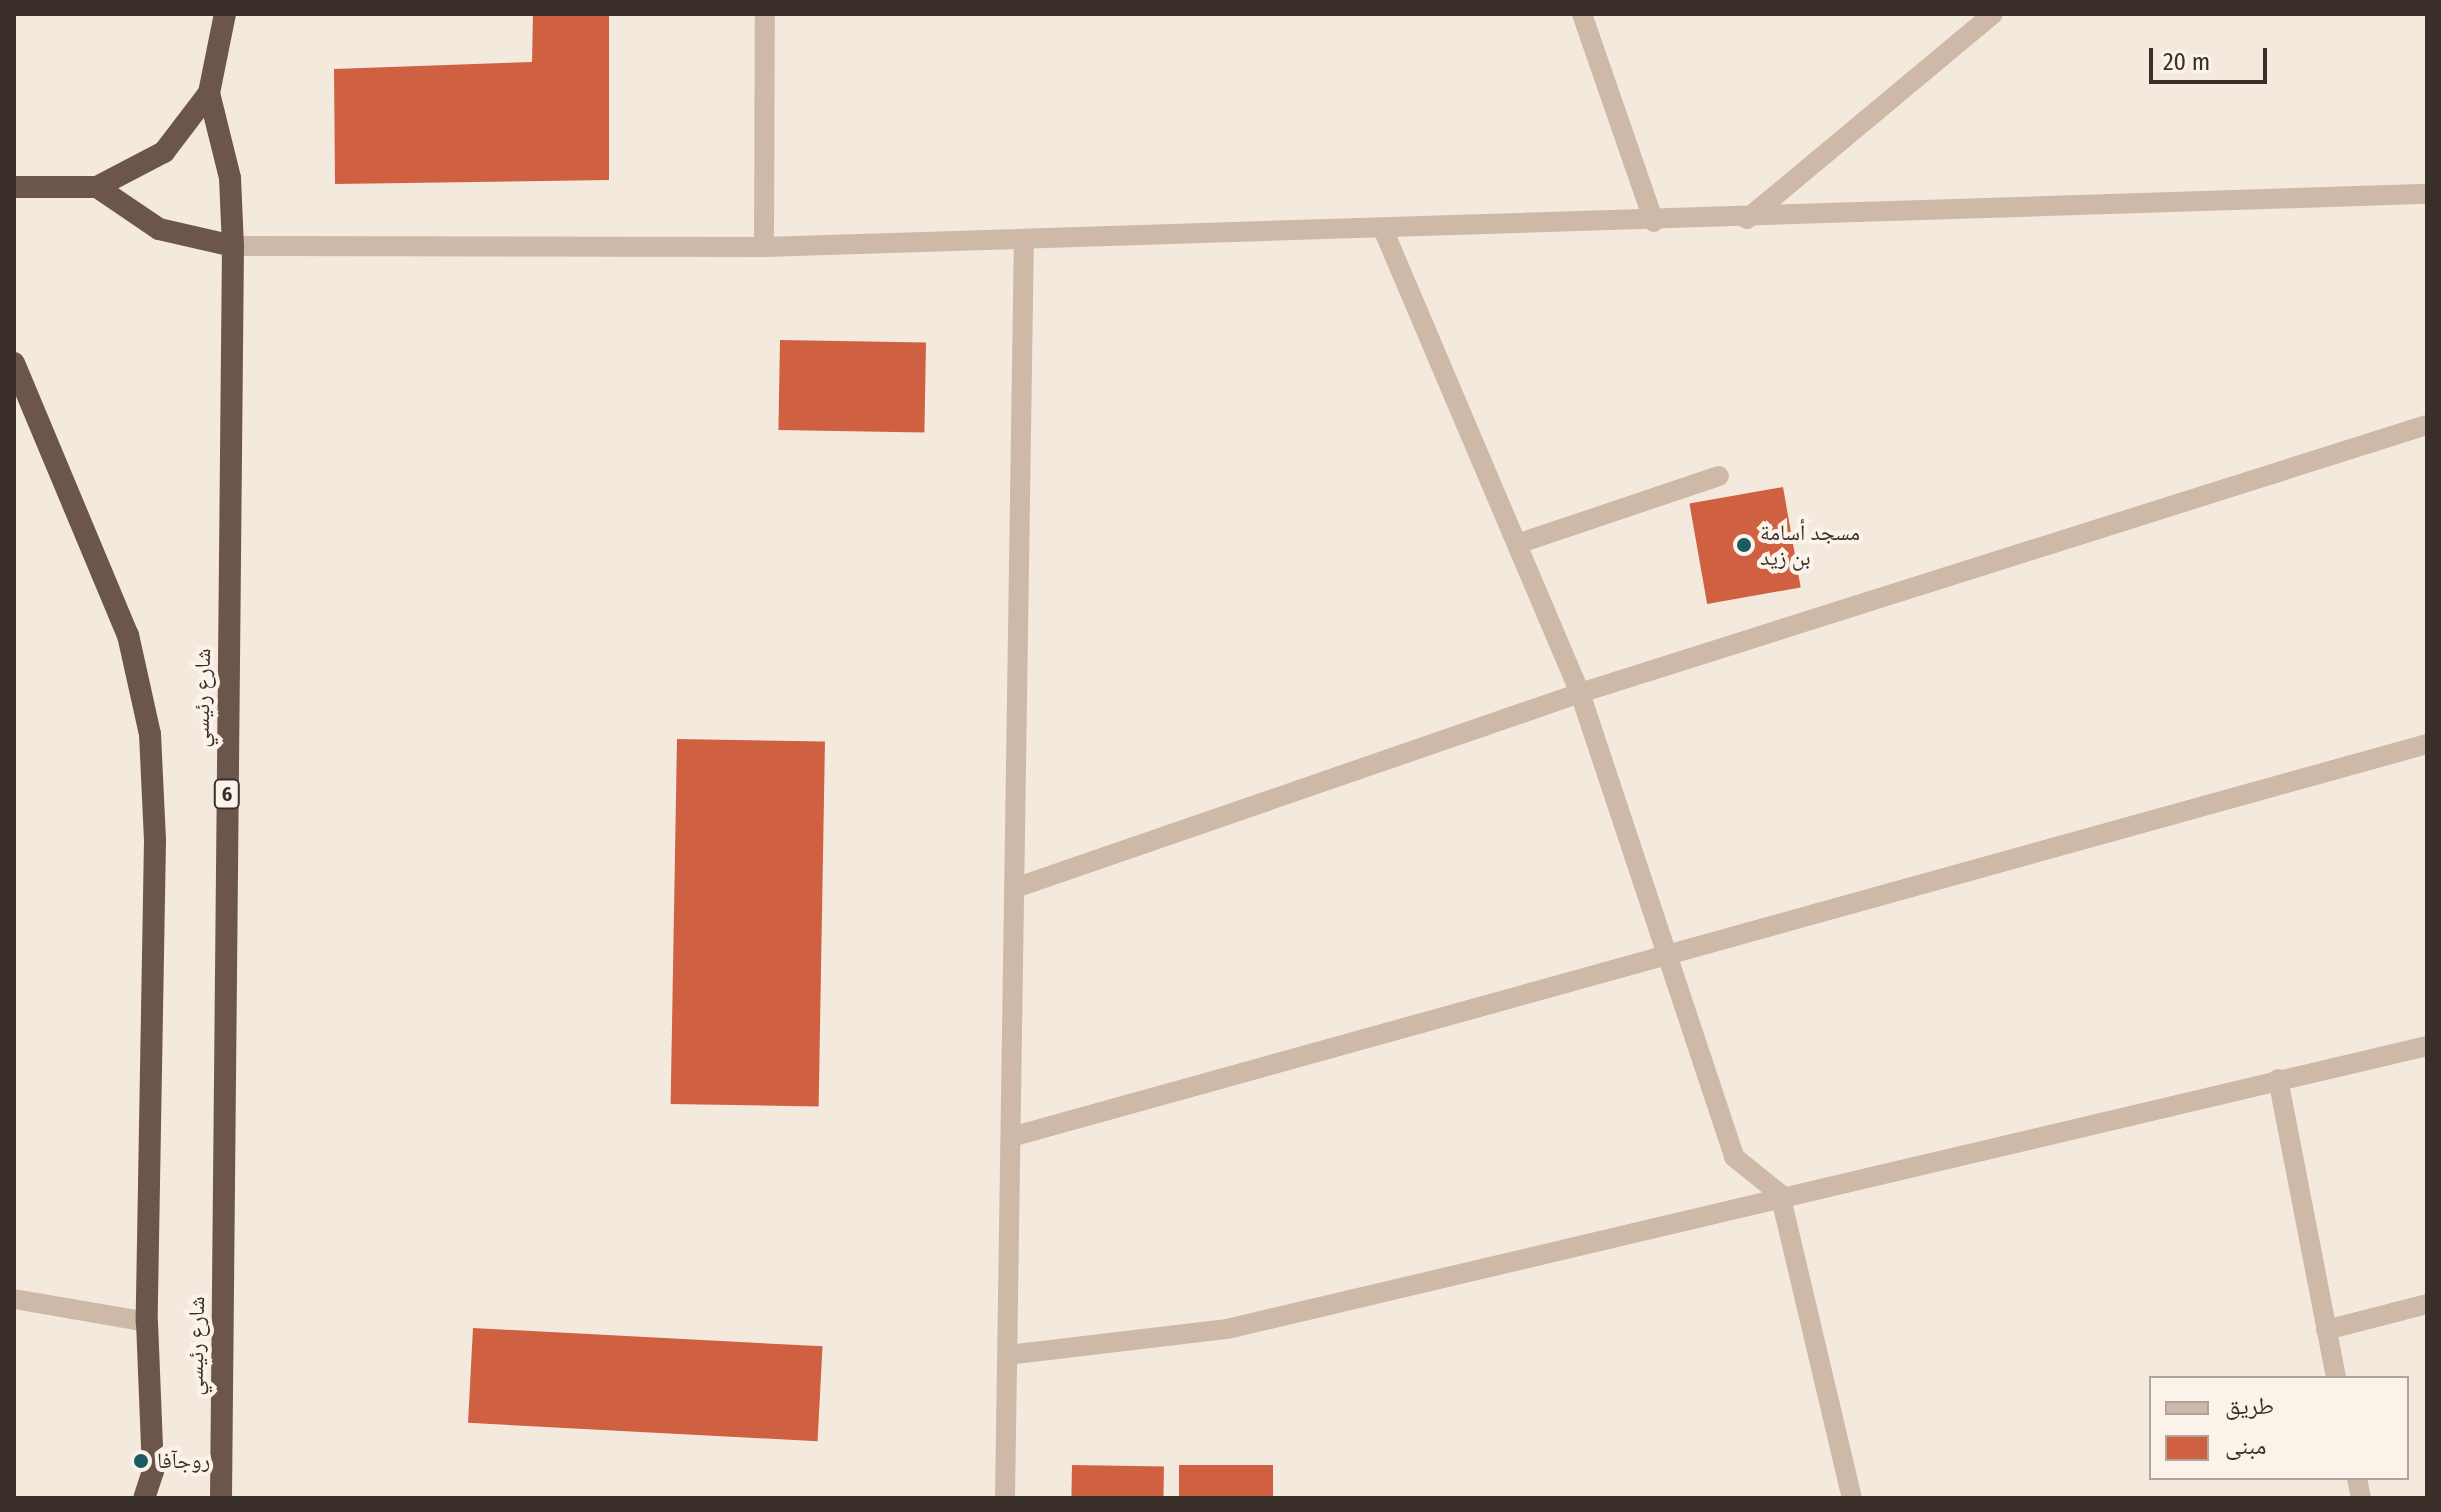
<!DOCTYPE html>
<meta charset="utf-8">
<style>
body{margin:0}
#map{position:relative;width:2441px;height:1512px;overflow:hidden;background:#f4e9dd;font-family:"Fira Sans Condensed","Noto Naskh Arabic",sans-serif}
div>[style]{position:absolute}
.building>*{inset:0;background:#cf6041;transform-origin:0 0}
.minor>*{height:20px;margin:-10px;padding:0 10px;transform-origin:10px;border-radius:10px;background:#ceb8a8}
.trunk>*{height:22px;margin:-11px;padding:0 11px;transform-origin:11px;border-radius:11px;background:#6c564c}
.dots>*{width:22px;height:22px;translate:-50% -50%;box-sizing:border-box;border:4px solid #fbf3ea;border-radius:50%}
span{translate:-50% -50%;white-space:nowrap;text-align:center;line-height:1.15;-webkit-text-stroke:8px #fbf3ea;paint-order:stroke}
.shield-label span{padding:2px 6px;background:#fbf3ea;border:2px solid;border-radius:6px;-webkit-text-stroke-width:0}
.shield-label{font-size:20px;color:#3a2e29;font-weight:700}
.poi-label{font-size:22px;color:#3a2e29}
.left{translate:0 -50%;text-align:left}
.street-label{font-size:22px;color:#3a2e29}
.frame{position:absolute;inset:0;border:16px solid #3a2e29;pointer-events:none}
.legend{position:absolute;left:2149px;top:1376px;width:260px;height:104px;box-sizing:border-box;background:#fbf3ea;border:2px solid #aea49d;margin:0;padding:10px 14px;list-style:none;font-size:24px;color:#3a2e29}
.legend li{display:flex;align-items:center;gap:16px;height:40px}
.legend b{width:40px;border:2px solid #aea49d}
.scale{position:absolute;left:2149px;top:48px;width:118px;height:36px;box-sizing:border-box;border:4px solid #3a2e29;border-top:0;padding-left:10px;font-size:24px;line-height:28px;white-space:nowrap;color:#3a2e29;-webkit-text-stroke:6px #fbf3ea;paint-order:stroke}
</style>
<div id="map">
<div class="building">
<i style="clip-path:polygon(533px 14px,609px 14px,609px 180px,335px 184px,334px 69px,532px 62px)"></i>
<i style="left:780px;top:340px;width:146px;height:90px;rotate:1deg"></i>
<i style="left:1783px;top:487px;width:102px;height:95px;rotate:80deg"></i>
<i style="left:677px;top:739px;width:148px;height:365px;rotate:1deg"></i>
<i style="left:473px;top:1328px;width:350px;height:95px;rotate:3deg"></i>
<i style="left:1072px;top:1465px;width:92px;height:33px;rotate:1deg"></i>
<i style="left:1273px;top:1465px;width:33px;height:94px;rotate:90deg"></i>
</div>
<div class="minor">
<i style="left:1582px;top:14px;width:220px;rotate:70.9deg"></i>
<i style="left:1747px;top:219px;width:320px;rotate:-39.8deg"></i>
<i style="left:1383px;top:229px;width:504px;rotate:67deg"></i>
<i style="left:1580px;top:693px;width:489px;rotate:71.6deg"></i>
<i style="left:1734px;top:1157px;width:59px;rotate:38.8deg"></i>
<i style="left:1780px;top:1194px;width:312px;rotate:76.7deg"></i>
<i style="left:233px;top:246px;width:531px;rotate:0.11deg"></i>
<i style="left:764px;top:247px;width:1664px;rotate:-1.83deg"></i>
<i style="left:764px;top:247px;width:233px;rotate:-89.8deg"></i>
<i style="left:1517px;top:544px;width:213px;rotate:-18.6deg"></i>
<i style="left:1015px;top:888px;width:598px;rotate:-19.04deg"></i>
<i style="left:1580px;top:693px;width:888px;rotate:-17.56deg"></i>
<i style="left:2278px;top:1079px;width:305px;rotate:79deg"></i>
<i style="left:1011px;top:1137px;width:1470px;rotate:-15.51deg"></i>
<i style="left:14px;top:1299px;width:135px;rotate:9.8deg"></i>
<i style="left:2326px;top:1330px;width:104px;rotate:-14.4deg"></i>
<i style="left:1008px;top:1355px;width:221px;rotate:-6.8deg"></i>
<i style="left:1227px;top:1329px;width:1233px;rotate:-13.27deg"></i>
<i style="left:2357px;top:1478px;width:20px;rotate:79deg"></i>
<i style="left:1005px;top:1498px;width:1259px;rotate:-89.14deg"></i>
</div>
<div class="trunk">
<i style="left:209px;top:93px;width:88px;rotate:76.1deg"></i>
<i style="left:230px;top:178px;width:68px;rotate:87.5deg"></i>
<i style="left:233px;top:246px;width:1252px;rotate:90.55deg"></i>
<i style="left:14px;top:187px;width:83px"></i>
<i style="left:97px;top:187px;width:76px;rotate:-27.6deg"></i>
<i style="left:164px;top:152px;width:74px;rotate:-52.7deg"></i>
<i style="left:209px;top:93px;width:81px;rotate:-78.6deg"></i>
<i style="left:97px;top:187px;width:75px;rotate:34.1deg"></i>
<i style="left:159px;top:229px;width:76px;rotate:12.9deg"></i>
<i style="left:14px;top:363px;width:295px;rotate:67.3deg"></i>
<i style="left:128px;top:635px;width:101px;rotate:77.5deg"></i>
<i style="left:150px;top:734px;width:106px;rotate:87.3deg"></i>
<i style="left:155px;top:840px;width:482px;rotate:91deg"></i>
<i style="left:147px;top:1322px;width:149px;rotate:87.7deg"></i>
<i style="left:153px;top:1471px;width:28px;rotate:108deg"></i>
</div>
<div class="dots">
<i style="left:1744px;top:545px;background:#1a5c5f"></i>
<i style="left:141px;top:1461px;background:#1a5c5f"></i>
</div>
<div class="shield-label">
<span style="left:227px;top:794px">6</span>
</div>
<div class="poi-label">
<span class="left" style="left:1760px;top:545px">مسجد أسامة<br>بن زيد</span>
<span class="left" style="left:157px;top:1461px">روجآفا</span>
</div>
<div class="street-label">
<span style="left:202px;top:698px;rotate:-89deg">شارع رئيسي</span>
<span style="left:196px;top:1346px;rotate:-89deg">شارع رئيسي</span>
</div>
<div class="frame"></div>
<ul class="legend">
<li><b style="height:10px;background:#ceb8a8"></b>طريق</li>
<li><b style="height:22px;background:#cf6041"></b>مبنى</li>
</ul>
<div class="scale">20 m</div>
</div>
